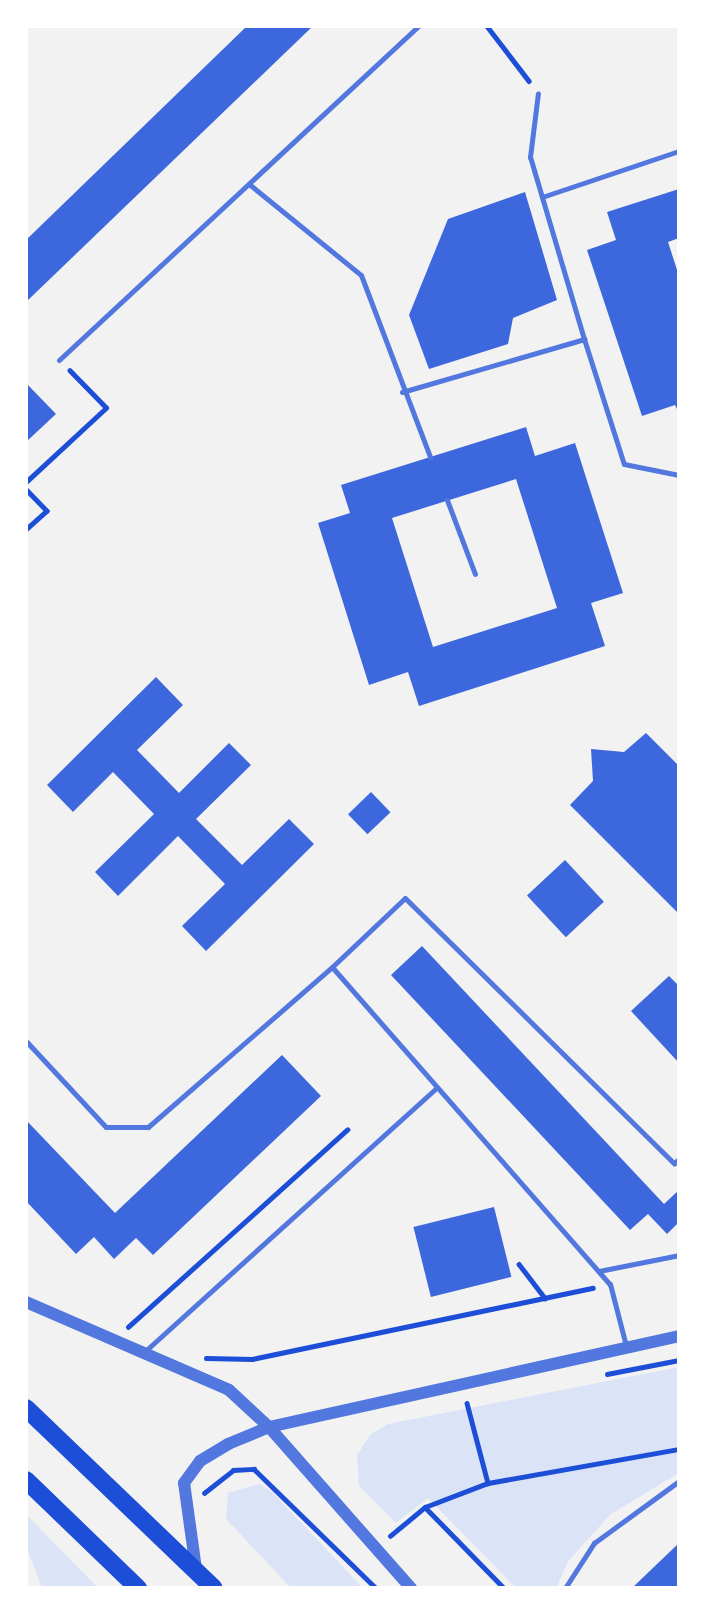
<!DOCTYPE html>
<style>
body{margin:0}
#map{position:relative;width:705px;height:1614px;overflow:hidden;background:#f2f2f2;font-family:Inter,sans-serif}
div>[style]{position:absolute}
.green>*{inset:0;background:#dbe4f7}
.building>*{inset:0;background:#3d67dc;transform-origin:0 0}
.path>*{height:4.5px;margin:-2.25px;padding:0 2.25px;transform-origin:2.25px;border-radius:2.25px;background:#1d4ed8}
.service>*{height:5px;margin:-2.5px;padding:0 2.5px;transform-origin:2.5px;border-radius:2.5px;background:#5277de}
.tertiary>*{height:12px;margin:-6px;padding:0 6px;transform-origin:6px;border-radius:6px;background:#5277de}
.primary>*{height:18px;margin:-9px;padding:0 9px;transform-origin:9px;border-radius:9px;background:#1d4ed8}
span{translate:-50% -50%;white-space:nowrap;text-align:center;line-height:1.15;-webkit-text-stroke:7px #fff;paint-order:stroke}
.frame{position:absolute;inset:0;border:28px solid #fff;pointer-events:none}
</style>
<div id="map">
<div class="green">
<i style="clip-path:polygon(679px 1367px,679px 1473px,611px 1514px,569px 1560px,556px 1588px,516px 1588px,428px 1498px,396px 1523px,359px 1486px,357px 1455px,371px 1434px,388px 1424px)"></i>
<i style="clip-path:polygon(259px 1484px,272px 1492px,363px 1588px,291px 1588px,226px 1519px,228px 1493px)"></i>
<i style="clip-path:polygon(26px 1514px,98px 1588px,42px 1588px,26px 1546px)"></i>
</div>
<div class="building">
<i style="clip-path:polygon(247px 26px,313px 26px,26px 302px,26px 240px)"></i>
<i style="clip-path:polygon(679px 189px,679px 238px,668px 242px,679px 276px,679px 413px,675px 405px,642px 416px,587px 250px,616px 240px,607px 212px)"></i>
<i style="clip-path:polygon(525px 192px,557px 300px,513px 318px,508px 344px,429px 369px,409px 315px,448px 219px)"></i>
<i style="clip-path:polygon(26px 383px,56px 414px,26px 442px)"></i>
<i style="clip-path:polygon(evenodd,526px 427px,535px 456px,575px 443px,623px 593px,591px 603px,605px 646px,419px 706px,408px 672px,369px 685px,318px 523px,350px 513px,341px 485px,526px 427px,516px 479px,557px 608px,433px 647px,392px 518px,516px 479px)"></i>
<i style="clip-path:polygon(156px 677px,183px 705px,137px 750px,179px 793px,229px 743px,251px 765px,196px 819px,242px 865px,289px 819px,314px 844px,206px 951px,182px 926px,225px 884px,178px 836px,118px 896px,95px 872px,154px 814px,113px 772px,73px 812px,47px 785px)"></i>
<i style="clip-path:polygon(646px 733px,679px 766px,679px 914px,570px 805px,593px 781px,591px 749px,624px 752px)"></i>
<i style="left:371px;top:792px;width:28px;height:32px;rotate:46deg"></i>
<i style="left:565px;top:860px;width:57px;height:52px;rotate:47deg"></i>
<i style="clip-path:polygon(422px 946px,664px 1204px,679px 1190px,679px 1222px,667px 1234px,648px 1214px,630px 1230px,391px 975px)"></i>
<i style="clip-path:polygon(669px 976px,679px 986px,679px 1063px,631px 1011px)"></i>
<i style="clip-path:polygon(282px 1055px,321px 1096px,153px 1255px,136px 1238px,114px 1259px,94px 1237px,76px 1254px,26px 1201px,26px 1120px,115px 1213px)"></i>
<i style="left:494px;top:1207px;width:72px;height:83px;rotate:76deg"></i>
<i style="clip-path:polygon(679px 1543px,679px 1588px,632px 1588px)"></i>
</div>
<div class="path">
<i style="left:487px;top:26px;width:69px;rotate:52.6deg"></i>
<i style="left:26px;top:482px;width:109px;rotate:-42.8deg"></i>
<i style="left:106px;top:408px;width:52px;rotate:-134.2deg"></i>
<i style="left:26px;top:489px;width:30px;rotate:46deg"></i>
<i style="left:47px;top:511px;width:28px;rotate:138deg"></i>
<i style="left:519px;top:1264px;width:43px;rotate:52.6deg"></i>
<i style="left:128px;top:1327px;width:295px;rotate:-42deg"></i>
<i style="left:206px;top:1358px;width:46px;rotate:1.2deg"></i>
<i style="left:252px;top:1359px;width:348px;rotate:-11.8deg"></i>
<i style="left:607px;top:1374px;width:73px;rotate:-11deg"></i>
<i style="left:467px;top:1403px;width:83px;rotate:75.3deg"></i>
<i style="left:204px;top:1493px;width:37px;rotate:-38deg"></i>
<i style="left:233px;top:1470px;width:21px;rotate:-3deg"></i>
<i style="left:254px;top:1469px;width:170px;rotate:44.3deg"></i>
<i style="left:425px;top:1507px;width:113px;rotate:45.7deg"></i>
<i style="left:390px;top:1536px;width:45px;rotate:-39.6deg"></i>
<i style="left:425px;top:1507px;width:67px;rotate:-20.9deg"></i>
<i style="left:488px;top:1483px;width:194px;rotate:-10.1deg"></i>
</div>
<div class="service">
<i style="left:249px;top:184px;width:144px;rotate:39.1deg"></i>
<i style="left:361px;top:275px;width:195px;rotate:69.2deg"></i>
<i style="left:542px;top:197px;width:145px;rotate:-18.6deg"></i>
<i style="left:584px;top:339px;width:131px;rotate:72.3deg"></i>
<i style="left:624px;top:464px;width:56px;rotate:11.3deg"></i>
<i style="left:59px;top:360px;width:491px;rotate:-42.9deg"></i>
<i style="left:402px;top:392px;width:190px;rotate:-16.2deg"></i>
<i style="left:584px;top:339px;width:190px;rotate:-106.5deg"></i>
<i style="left:530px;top:157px;width:64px;rotate:-82.9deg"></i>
<i style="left:447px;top:500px;width:79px;rotate:69.3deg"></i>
<i style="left:332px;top:967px;width:100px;rotate:-43.4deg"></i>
<i style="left:405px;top:898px;width:378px;rotate:44.6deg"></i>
<i style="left:674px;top:1163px;width:6px;rotate:-39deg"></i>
<i style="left:26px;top:1041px;width:117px;rotate:47.1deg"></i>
<i style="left:106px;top:1127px;width:42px"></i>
<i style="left:148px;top:1127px;width:244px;rotate:-41deg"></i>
<i style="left:332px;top:967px;width:422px;rotate:48.8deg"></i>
<i style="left:610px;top:1284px;width:64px;rotate:75.5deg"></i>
<i style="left:599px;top:1271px;width:82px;rotate:-11.3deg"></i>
<i style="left:143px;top:1353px;width:396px;rotate:-42.1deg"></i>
<i style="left:565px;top:1588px;width:54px;rotate:-57.2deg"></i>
<i style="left:594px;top:1543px;width:105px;rotate:-36.1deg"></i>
</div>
<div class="tertiary">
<i style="left:26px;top:1302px;width:221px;rotate:23.4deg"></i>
<i style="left:229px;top:1390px;width:54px;rotate:42.8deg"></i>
<i style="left:269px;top:1427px;width:215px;rotate:48.6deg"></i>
<i style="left:196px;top:1569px;width:87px;rotate:-97.9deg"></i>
<i style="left:184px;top:1483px;width:27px;rotate:-54deg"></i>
<i style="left:200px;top:1461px;width:33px;rotate:-31deg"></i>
<i style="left:228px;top:1444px;width:44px;rotate:-22.5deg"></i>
<i style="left:269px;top:1427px;width:420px;rotate:-12.5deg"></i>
</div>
<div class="primary">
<i style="left:26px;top:1408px;width:260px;rotate:43.8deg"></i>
<i style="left:26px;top:1480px;width:156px;rotate:44deg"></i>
</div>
<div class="frame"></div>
</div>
